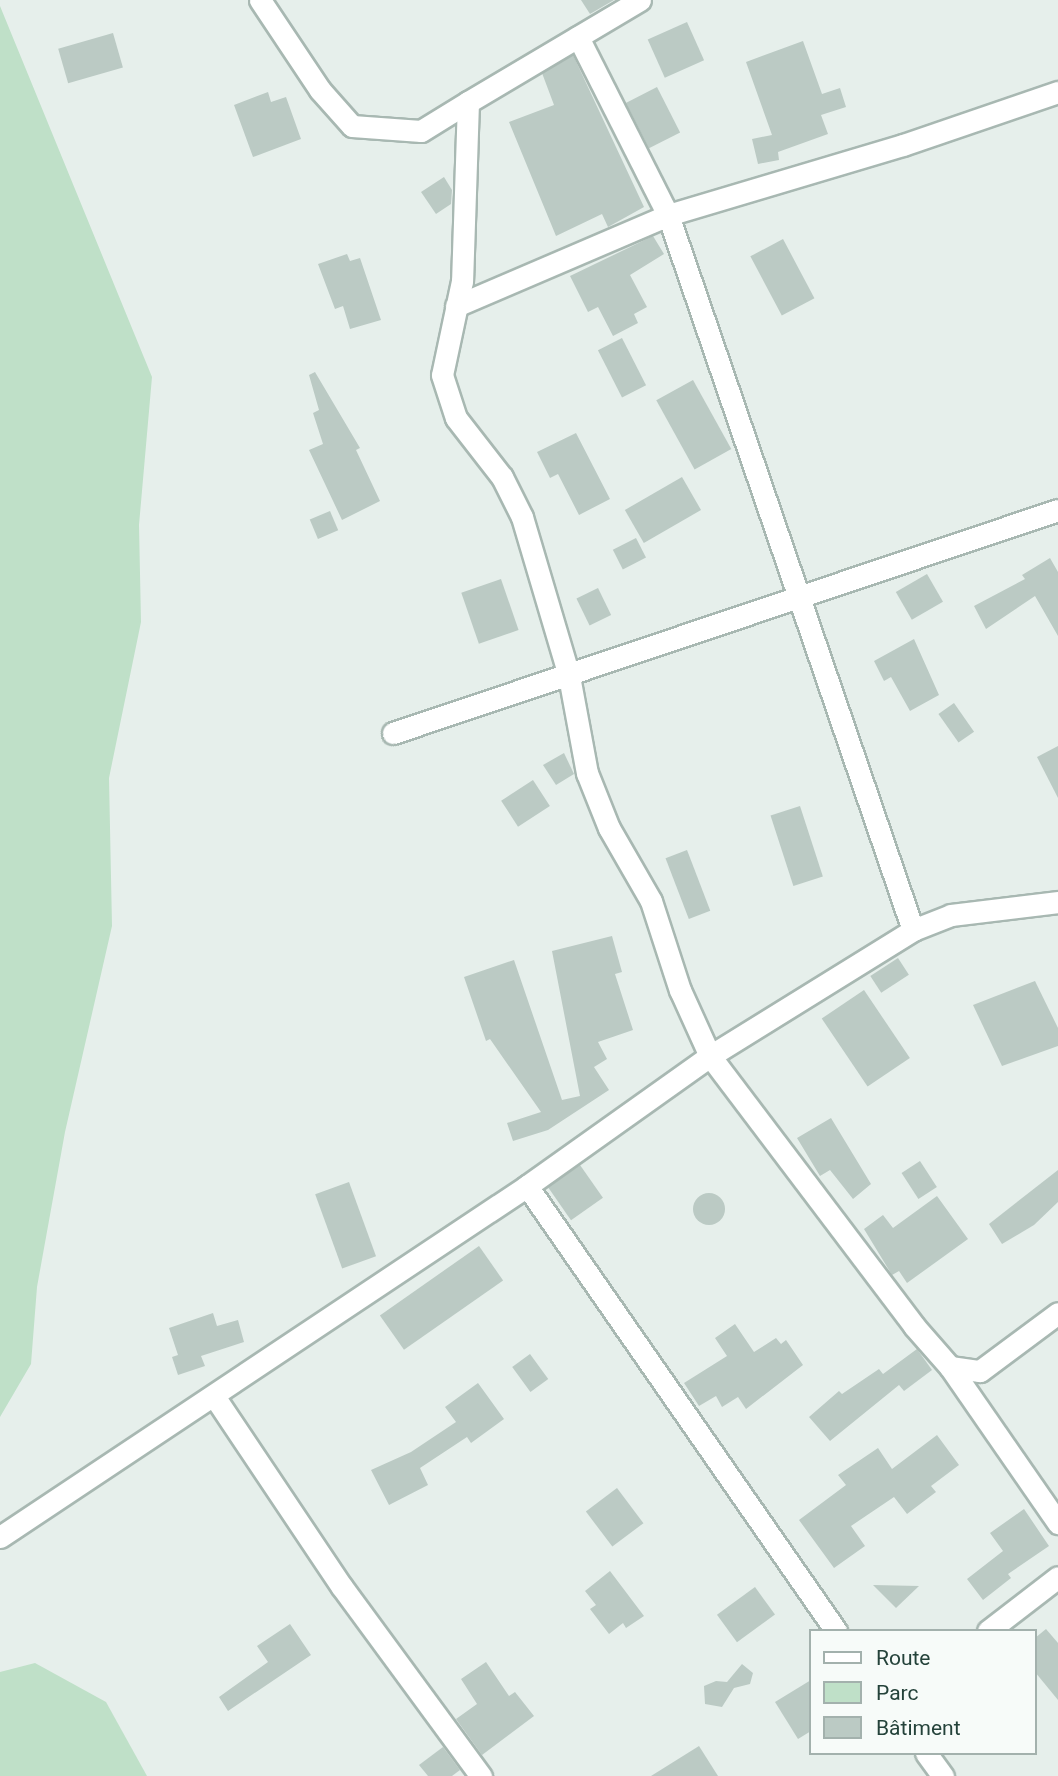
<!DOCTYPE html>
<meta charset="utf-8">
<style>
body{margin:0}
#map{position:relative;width:1058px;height:1776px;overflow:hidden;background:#e6efeb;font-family:Roboto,sans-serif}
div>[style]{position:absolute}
.green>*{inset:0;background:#bfe0c8}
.building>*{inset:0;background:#bbcac4;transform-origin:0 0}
.round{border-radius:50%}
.roads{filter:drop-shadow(2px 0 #a8b8b2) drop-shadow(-2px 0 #a8b8b2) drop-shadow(0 2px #a8b8b2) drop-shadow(0 -2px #a8b8b2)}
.minor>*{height:21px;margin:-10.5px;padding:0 10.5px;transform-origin:10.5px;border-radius:10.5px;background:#fff}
span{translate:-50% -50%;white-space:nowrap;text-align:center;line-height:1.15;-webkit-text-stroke:5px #f7fbf9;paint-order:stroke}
.legend{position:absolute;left:809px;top:1629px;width:228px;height:126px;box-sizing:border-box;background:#f7fbf9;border:2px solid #a3b1ad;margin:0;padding:9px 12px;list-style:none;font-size:21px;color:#24423a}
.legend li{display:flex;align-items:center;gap:14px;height:35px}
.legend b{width:35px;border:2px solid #a3b1ad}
</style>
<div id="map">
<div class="green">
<i style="clip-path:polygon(0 6px,152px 377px,139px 525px,141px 622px,109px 778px,112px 926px,65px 1132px,37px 1287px,31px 1364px,0 1417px)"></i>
<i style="clip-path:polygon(35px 1663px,106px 1702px,147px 1776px,0 1776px,0 1672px)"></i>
</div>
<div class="building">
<i style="clip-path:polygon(581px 0,614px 0,590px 14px)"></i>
<i style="left:687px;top:22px;width:42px;height:43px;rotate:66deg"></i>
<i style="left:113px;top:33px;width:36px;height:57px;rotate:74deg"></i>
<i style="clip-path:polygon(803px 41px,822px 94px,840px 88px,846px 107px,821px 115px,828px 134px,778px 152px,779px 160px,758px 164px,752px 139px,772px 135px,746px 62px)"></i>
<i style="clip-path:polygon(573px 55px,644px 207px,608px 227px,602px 214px,556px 236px,509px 122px,554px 105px,542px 73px)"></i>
<i style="left:657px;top:87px;width:51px;height:35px;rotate:63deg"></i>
<i style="clip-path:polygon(268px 92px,271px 102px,286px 97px,301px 139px,253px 157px,234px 105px)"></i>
<i style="clip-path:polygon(444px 177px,452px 190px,451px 204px,436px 214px,421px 192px)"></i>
<i style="clip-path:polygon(653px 236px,664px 254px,630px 275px,647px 307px,634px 314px,638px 323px,613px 336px,598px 307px,588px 312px,570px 276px)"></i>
<i style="left:783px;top:239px;width:67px;height:37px;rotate:62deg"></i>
<i style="clip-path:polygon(347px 254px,350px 261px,360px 258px,381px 320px,350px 329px,343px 306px,335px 309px,318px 264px)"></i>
<i style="left:622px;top:338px;width:53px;height:27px;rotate:63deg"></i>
<i style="clip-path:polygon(315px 372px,360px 448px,356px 450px,380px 501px,342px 520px,309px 450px,323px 444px,313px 413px,319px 410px,309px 375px)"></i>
<i style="left:693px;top:380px;width:79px;height:42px;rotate:61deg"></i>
<i style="clip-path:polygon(576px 433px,610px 499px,579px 515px,558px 474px,550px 478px,537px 452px)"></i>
<i style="left:682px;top:477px;width:38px;height:66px;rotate:60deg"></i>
<i style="left:330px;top:511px;width:21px;height:22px;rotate:67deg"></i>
<i style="left:636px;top:538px;width:22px;height:26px;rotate:63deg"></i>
<i style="clip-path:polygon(1050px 558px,1058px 572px,1058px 636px,1035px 596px,986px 629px,974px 606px,1025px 579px,1022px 575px)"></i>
<i style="left:927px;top:574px;width:32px;height:36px;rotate:60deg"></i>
<i style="left:501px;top:579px;width:54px;height:42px;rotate:71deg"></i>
<i style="left:598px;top:588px;width:30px;height:24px;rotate:64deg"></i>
<i style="clip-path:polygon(914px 639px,939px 695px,910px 711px,891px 677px,884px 681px,874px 661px)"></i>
<i style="left:954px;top:703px;width:35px;height:19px;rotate:55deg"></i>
<i style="clip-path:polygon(1058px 746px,1058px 798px,1037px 757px)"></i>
<i style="clip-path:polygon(564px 753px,574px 774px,556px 785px,543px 765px)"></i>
<i style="left:533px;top:780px;width:31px;height:38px;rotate:57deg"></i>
<i style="left:800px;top:806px;width:74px;height:31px;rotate:72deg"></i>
<i style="left:687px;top:850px;width:65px;height:23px;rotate:69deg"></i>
<i style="clip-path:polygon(612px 936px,622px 972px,615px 974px,633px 1030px,598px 1042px,607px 1059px,594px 1067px,609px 1090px,548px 1130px,513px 1141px,507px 1123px,541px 1112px,490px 1039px,486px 1041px,464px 977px,514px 960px,562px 1100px,580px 1096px,552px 951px)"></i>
<i style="left:898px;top:958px;width:20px;height:33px;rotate:57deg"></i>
<i style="clip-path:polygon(1035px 981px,1058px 1028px,1058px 1046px,1002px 1066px,973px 1005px)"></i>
<i style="left:864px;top:990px;width:82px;height:51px;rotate:56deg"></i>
<i style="clip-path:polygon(831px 1118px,871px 1184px,853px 1199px,830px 1170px,820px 1176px,797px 1138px)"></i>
<i style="left:920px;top:1161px;width:31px;height:22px;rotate:57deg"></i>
<i style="left:580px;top:1165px;width:40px;height:39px;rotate:55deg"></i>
<i style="clip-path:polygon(1058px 1170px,1058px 1202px,1034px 1225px,1002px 1244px,989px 1224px)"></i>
<i style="left:349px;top:1182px;width:79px;height:36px;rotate:70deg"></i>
<i class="round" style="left:693px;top:1193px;width:32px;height:32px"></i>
<i style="clip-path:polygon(937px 1196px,968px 1239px,907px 1283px,899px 1271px,892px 1275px,864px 1229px,883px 1215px,893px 1228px)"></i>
<i style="left:479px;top:1246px;width:42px;height:121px;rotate:55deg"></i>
<i style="clip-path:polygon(213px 1313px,217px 1326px,238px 1320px,244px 1342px,201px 1356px,205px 1366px,178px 1375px,172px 1357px,178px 1355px,169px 1328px)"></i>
<i style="clip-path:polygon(735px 1324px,754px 1352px,776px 1338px,781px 1344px,786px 1340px,803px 1365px,746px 1409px,738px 1397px,722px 1407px,716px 1396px,699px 1406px,684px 1383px,727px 1356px,715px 1338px)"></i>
<i style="clip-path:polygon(917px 1349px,932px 1370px,904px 1391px,899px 1385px,830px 1441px,809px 1417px,839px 1391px,842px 1394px,879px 1369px,883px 1374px)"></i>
<i style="left:530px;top:1354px;width:31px;height:22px;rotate:54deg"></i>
<i style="clip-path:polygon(478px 1383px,504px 1419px,471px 1443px,467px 1437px,420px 1468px,428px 1485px,389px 1505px,371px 1470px,411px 1452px,456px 1422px,445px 1407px)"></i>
<i style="clip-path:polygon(937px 1435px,959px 1465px,931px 1486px,936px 1492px,907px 1514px,894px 1497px,851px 1526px,865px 1546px,834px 1568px,799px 1520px,846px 1485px,838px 1475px,878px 1448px,892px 1469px)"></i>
<i style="left:617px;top:1488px;width:44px;height:39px;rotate:53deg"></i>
<i style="clip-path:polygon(1024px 1509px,1049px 1546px,1008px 1574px,1011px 1578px,983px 1600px,967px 1579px,1003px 1551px,990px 1533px)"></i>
<i style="clip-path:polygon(610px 1571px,644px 1616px,626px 1628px,623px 1623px,609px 1634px,590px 1609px,596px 1605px,585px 1591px)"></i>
<i style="clip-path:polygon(873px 1585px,919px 1586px,896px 1608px)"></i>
<i style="left:755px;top:1587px;width:34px;height:47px;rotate:54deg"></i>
<i style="clip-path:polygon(290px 1624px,311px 1655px,228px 1711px,219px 1697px,268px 1662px,257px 1646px)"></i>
<i style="clip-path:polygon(1046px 1629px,1058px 1643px,1058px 1700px,1035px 1672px,1035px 1638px)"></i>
<i style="clip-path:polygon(486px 1662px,509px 1696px,515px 1692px,534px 1716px,482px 1755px,456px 1719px,477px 1704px,461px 1679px)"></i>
<i style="clip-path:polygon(742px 1664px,753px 1673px,750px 1684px,734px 1688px,722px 1707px,705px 1704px,704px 1686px,716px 1681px,727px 1682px)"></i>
<i style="clip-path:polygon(811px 1680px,811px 1731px,798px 1739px,775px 1702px)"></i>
<i style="clip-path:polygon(699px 1746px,718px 1776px,651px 1776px)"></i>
<i style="clip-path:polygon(443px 1747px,460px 1770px,452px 1776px,428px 1776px,419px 1765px)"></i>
</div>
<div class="roads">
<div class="minor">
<i style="left:260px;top:0;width:108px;rotate:56.3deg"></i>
<i style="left:320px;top:90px;width:48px;rotate:48.4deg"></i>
<i style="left:352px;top:126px;width:69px;rotate:4.1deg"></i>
<i style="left:421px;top:131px;width:55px;rotate:-31.7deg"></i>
<i style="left:640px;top:0;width:200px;rotate:149.3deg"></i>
<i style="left:468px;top:102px;width:179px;rotate:91.9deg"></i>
<i style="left:462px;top:281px;width:96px;rotate:102deg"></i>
<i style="left:442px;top:375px;width:45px;rotate:72deg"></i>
<i style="left:456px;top:418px;width:75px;rotate:52.1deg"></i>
<i style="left:502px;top:477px;width:45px;rotate:63.4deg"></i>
<i style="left:522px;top:517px;width:166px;rotate:73.5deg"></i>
<i style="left:569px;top:676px;width:99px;rotate:79.5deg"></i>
<i style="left:587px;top:773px;width:59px;rotate:68.2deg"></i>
<i style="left:609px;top:828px;width:84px;rotate:60.1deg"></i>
<i style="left:651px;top:901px;width:94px;rotate:72deg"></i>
<i style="left:680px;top:990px;width:72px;rotate:65.6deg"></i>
<i style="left:710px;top:1056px;width:338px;rotate:52.9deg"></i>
<i style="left:914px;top:1326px;width:55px;rotate:48.7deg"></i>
<i style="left:950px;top:1367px;width:190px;rotate:55.3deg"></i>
<i style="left:578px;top:37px;width:199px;rotate:63.2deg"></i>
<i style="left:668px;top:215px;width:756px;rotate:71.09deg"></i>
<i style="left:456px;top:306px;width:231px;rotate:-23.2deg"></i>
<i style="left:668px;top:215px;width:245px;rotate:-16.6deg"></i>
<i style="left:903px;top:145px;width:164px;rotate:-18.9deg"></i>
<i style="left:393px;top:733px;width:701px;rotate:-18.54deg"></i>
<i style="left:527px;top:1186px;width:542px;rotate:55.22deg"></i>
<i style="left:950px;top:1367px;width:30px;rotate:8deg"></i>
<i style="left:980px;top:1371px;width:97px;rotate:-36.6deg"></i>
<i style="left:214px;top:1396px;width:230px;rotate:56.2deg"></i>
<i style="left:342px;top:1587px;width:235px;rotate:53.7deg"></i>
<i style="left:0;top:1537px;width:633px;rotate:-33.66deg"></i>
<i style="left:527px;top:1186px;width:224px;rotate:-35.4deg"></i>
<i style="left:710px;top:1056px;width:239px;rotate:-31.8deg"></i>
<i style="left:913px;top:930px;width:41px;rotate:-21.5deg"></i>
<i style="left:951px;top:915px;width:108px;rotate:-6.9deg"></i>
<i style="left:988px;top:1631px;width:88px;rotate:-37.6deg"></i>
<i style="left:926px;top:1753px;width:29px;rotate:54deg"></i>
</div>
</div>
<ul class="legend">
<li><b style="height:9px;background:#fff"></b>Route</li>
<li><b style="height:19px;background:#bfe0c8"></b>Parc</li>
<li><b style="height:19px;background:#bbcac4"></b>Bâtiment</li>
</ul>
</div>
